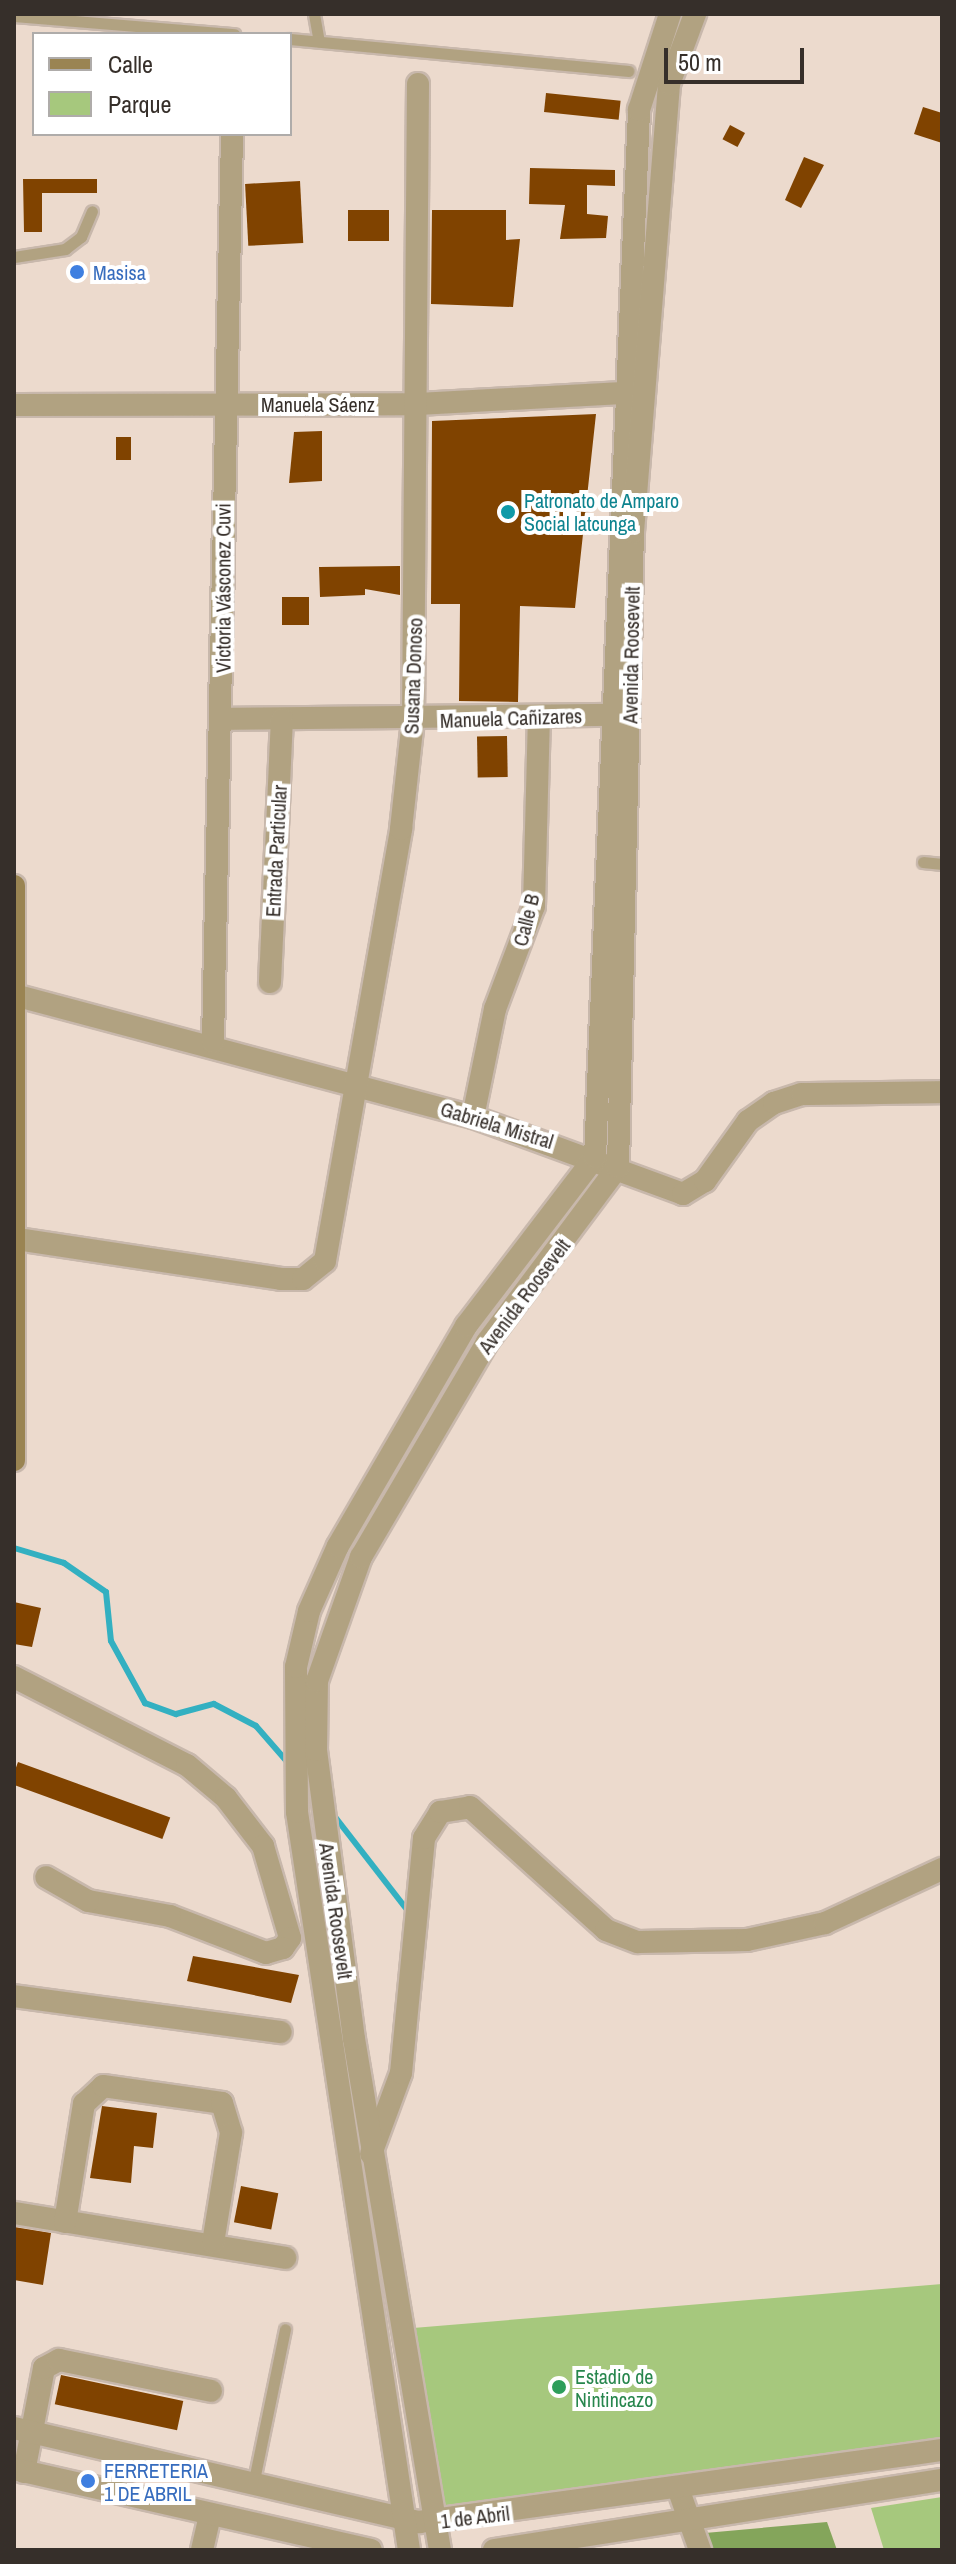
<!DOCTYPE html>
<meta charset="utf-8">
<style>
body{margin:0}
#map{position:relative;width:956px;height:2564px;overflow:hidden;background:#ecdacd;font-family:"Archivo Narrow",sans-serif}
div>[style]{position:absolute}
.green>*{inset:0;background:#a6c87d}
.forest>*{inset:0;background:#84a55b}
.stream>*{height:6px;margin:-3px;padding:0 3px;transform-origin:3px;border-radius:3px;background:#33b0c1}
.building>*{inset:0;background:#804300;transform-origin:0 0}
.roads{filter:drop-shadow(2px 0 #c8b8ac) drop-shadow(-2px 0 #c8b8ac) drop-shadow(0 2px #c8b8ac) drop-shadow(0 -2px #c8b8ac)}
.service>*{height:11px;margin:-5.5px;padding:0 5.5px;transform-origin:5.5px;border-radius:5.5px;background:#b1a281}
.minor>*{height:22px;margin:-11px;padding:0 11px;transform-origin:11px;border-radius:11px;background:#b1a281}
.tertiary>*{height:22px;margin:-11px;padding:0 11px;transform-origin:11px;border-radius:11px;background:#b1a281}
.secondary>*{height:22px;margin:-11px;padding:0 11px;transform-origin:11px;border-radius:11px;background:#9a8452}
.dots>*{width:22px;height:22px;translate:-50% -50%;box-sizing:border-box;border:4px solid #fff;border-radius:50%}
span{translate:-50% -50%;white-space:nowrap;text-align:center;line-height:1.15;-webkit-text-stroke:8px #fff;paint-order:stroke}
.shop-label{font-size:20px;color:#366cbe}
.left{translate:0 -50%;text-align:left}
.street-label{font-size:20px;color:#362f2a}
.culture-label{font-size:20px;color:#0d838f}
.leisure-label{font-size:20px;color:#27864d}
.frame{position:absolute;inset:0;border:16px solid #362f2a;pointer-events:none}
.legend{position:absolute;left:32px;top:32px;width:260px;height:104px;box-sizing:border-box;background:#fff;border:2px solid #afacaa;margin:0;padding:10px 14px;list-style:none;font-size:24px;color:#362f2a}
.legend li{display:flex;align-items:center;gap:16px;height:40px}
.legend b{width:40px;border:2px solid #afacaa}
.scale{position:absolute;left:664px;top:48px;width:140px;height:36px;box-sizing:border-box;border:4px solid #362f2a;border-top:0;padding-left:10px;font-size:24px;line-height:28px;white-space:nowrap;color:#362f2a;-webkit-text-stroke:6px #fff;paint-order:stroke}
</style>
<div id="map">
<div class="green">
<i style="clip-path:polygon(942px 2284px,942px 2442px,431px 2508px,401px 2329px)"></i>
<i style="clip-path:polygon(942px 2497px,942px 2550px,884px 2550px,871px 2508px)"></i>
</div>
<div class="forest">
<i style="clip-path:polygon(827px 2522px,837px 2550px,711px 2550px,705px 2533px)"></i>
</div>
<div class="stream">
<i style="left:14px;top:1548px;width:52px;rotate:16.7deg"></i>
<i style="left:64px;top:1563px;width:51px;rotate:34.6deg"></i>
<i style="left:106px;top:1592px;width:49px;rotate:84.2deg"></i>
<i style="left:111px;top:1641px;width:71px;rotate:61.3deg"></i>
<i style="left:145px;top:1703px;width:33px;rotate:20deg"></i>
<i style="left:176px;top:1714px;width:39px;rotate:-15deg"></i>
<i style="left:214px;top:1704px;width:47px;rotate:27.6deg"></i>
<i style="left:256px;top:1726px;width:52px;rotate:48.9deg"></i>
<i style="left:332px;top:1813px;width:124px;rotate:52.2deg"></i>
</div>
<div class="building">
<i style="left:546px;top:93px;width:75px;height:19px;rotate:6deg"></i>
<i style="clip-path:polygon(923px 107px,942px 113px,942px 143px,914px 134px)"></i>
<i style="left:730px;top:125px;width:17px;height:16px;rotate:28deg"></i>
<i style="clip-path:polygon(804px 157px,824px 165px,801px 208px,785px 200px)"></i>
<i style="clip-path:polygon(530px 168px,615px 170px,615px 186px,587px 185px,587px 214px,608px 216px,606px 238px,560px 239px,565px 205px,529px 204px)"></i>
<i style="clip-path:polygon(23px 179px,97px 179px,97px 193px,42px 193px,42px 232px,24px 232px)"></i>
<i style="left:300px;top:181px;width:62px;height:55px;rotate:87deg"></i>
<i style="left:348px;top:210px;width:41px;height:31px"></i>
<i style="clip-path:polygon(432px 210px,506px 210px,506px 240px,520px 239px,513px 307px,431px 304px)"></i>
<i style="clip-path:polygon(596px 414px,575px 608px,520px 606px,518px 702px,459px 701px,460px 604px,431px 604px,432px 421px)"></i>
<i style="clip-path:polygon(322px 431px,322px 481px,289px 483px,294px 432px)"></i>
<i style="left:116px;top:437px;width:15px;height:23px"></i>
<i style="clip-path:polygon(400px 566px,400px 595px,365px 589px,365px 595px,320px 597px,319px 567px)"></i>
<i style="left:282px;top:597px;width:27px;height:28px"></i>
<i style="left:507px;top:736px;width:41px;height:30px;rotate:89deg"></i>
<i style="clip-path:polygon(14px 1602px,41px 1608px,32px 1647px,14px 1644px)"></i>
<i style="left:18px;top:1762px;width:162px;height:23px;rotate:20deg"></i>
<i style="clip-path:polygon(193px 1956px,299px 1975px,291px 2003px,187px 1981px)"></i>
<i style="clip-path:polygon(102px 2106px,157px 2113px,153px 2148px,134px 2146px,131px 2183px,90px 2178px)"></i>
<i style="left:241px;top:2186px;width:38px;height:37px;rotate:11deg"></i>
<i style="clip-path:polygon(14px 2227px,51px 2233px,43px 2285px,14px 2280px)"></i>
<i style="left:61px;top:2375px;width:125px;height:30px;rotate:12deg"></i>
</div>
<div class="roads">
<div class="service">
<i style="left:314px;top:14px;width:28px;rotate:80deg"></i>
<i style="left:14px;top:16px;width:221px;rotate:4.7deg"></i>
<i style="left:290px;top:39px;width:340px;rotate:5.4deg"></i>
<i style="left:14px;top:257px;width:52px;rotate:-8.9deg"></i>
<i style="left:65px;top:249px;width:20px;rotate:-37deg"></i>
<i style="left:81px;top:237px;width:28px;rotate:-67deg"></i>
<i style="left:923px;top:862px;width:19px;rotate:6deg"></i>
<i style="left:253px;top:2485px;width:159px;rotate:-78.4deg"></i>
</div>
<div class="minor">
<i style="left:14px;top:405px;width:404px;rotate:-0.1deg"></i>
<i style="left:418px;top:404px;width:205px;rotate:-3.1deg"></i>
<i style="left:222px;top:719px;width:386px;rotate:-0.6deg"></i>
<i style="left:270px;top:982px;width:263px;rotate:-87.4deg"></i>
<i style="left:14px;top:995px;width:475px;rotate:14.9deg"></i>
<i style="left:473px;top:1117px;width:224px;rotate:20.1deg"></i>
<i style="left:683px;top:1194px;width:26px;rotate:-31deg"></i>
<i style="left:705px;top:1181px;width:74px;rotate:-54.4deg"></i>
<i style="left:748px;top:1121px;width:32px;rotate:-35deg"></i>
<i style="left:774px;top:1103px;width:29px;rotate:-18deg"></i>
<i style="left:802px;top:1094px;width:140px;rotate:-0.8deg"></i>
<i style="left:213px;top:1042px;width:908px;rotate:-88.8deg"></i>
<i style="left:473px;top:1117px;width:110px;rotate:-78.5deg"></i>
<i style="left:495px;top:1009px;width:110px;rotate:-69.3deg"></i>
<i style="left:534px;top:906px;width:189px;rotate:-88.5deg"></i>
<i style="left:17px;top:1239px;width:267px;rotate:8.6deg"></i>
<i style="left:281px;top:1279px;width:22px"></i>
<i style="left:303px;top:1279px;width:28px;rotate:-39deg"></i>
<i style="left:325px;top:1261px;width:439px;rotate:-80deg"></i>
<i style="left:401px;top:829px;width:109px;rotate:-83.7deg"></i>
<i style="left:413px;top:721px;width:637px;rotate:-89.55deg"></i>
<i style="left:14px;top:1677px;width:194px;rotate:27deg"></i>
<i style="left:187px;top:1765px;width:51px;rotate:40.2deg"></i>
<i style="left:226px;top:1798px;width:61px;rotate:52.4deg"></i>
<i style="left:263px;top:1846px;width:96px;rotate:73.6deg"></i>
<i style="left:290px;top:1938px;width:12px;rotate:125deg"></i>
<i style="left:283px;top:1948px;width:18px;rotate:164deg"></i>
<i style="left:266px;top:1953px;width:103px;rotate:-158.9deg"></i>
<i style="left:170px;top:1916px;width:83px;rotate:-169.6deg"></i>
<i style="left:88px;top:1901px;width:48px;rotate:-150.3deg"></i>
<i style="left:14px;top:1996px;width:269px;rotate:7.7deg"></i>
<i style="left:371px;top:2154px;width:86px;rotate:-69.7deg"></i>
<i style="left:401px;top:2073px;width:236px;rotate:-84.4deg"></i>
<i style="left:424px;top:1838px;width:31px;rotate:-58deg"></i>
<i style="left:440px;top:1812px;width:30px;rotate:-9deg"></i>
<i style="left:470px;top:1807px;width:183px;rotate:42.1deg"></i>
<i style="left:606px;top:1930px;width:34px;rotate:21deg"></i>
<i style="left:638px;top:1942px;width:109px;rotate:-1.1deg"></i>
<i style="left:747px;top:1940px;width:80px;rotate:-12.3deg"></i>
<i style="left:825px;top:1923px;width:129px;rotate:-24.8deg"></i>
<i style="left:14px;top:2213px;width:275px;rotate:9.4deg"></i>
<i style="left:65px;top:2222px;width:120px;rotate:-80.9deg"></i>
<i style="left:84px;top:2104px;width:26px;rotate:-43deg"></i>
<i style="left:103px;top:2086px;width:120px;rotate:8.1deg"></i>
<i style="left:222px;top:2103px;width:31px;rotate:73deg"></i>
<i style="left:231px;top:2133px;width:111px;rotate:99.3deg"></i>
<i style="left:24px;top:2472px;width:106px;rotate:-79.1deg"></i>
<i style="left:44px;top:2368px;width:17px;rotate:-28deg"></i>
<i style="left:59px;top:2360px;width:155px;rotate:11.5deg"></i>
<i style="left:679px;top:2491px;width:63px;rotate:70.4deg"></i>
<i style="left:202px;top:2550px;width:37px;rotate:-77deg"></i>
</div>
<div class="tertiary">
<i style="left:14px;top:2428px;width:416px;rotate:13.1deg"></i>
<i style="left:419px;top:2522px;width:528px;rotate:-7.84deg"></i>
<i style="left:14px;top:2469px;width:366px;rotate:12.8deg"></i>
<i style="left:409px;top:2550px;width:746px;rotate:-98.63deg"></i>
<i style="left:297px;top:1812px;width:145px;rotate:-90.4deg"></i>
<i style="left:296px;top:1667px;width:57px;rotate:-76.9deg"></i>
<i style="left:309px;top:1611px;width:71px;rotate:-66deg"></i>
<i style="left:338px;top:1546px;width:255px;rotate:-59.8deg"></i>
<i style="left:466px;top:1326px;width:213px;rotate:-52.6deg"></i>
<i style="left:595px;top:1157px;width:1048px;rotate:-87.59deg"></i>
<i style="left:639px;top:110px;width:101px;rotate:-72.1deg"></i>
<i style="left:440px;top:2550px;width:518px;rotate:-99.55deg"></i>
<i style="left:354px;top:2039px;width:291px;rotate:-97.5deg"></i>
<i style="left:316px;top:1750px;width:69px;rotate:-89.2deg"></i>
<i style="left:317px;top:1681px;width:132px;rotate:-70.5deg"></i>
<i style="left:361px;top:1557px;width:249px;rotate:-59.6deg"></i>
<i style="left:487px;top:1342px;width:219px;rotate:-53.2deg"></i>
<i style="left:618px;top:1167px;width:635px;rotate:-88.65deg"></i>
<i style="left:633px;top:532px;width:449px;rotate:-85.4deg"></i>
<i style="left:669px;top:84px;width:75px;rotate:-69.6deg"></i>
<i style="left:494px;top:2550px;width:453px;rotate:-8.9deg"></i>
</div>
<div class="secondary">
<i style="left:14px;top:886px;width:574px;rotate:90deg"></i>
</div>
</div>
<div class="dots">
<i style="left:77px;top:272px;background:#3f7fe0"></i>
<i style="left:508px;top:512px;background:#0f9aa8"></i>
<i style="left:559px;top:2387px;background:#2e9e5b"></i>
<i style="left:88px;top:2481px;background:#3f7fe0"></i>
</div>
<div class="shop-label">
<span class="left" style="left:93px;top:272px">Masisa</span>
<span class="left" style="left:104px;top:2482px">FERRETERIA<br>1 DE ABRIL</span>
</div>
<div class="street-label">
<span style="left:318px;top:404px">Manuela Sáenz</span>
<span style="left:223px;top:588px;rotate:-90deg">Victoria Vásconez Cuvi</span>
<span style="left:631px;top:655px;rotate:-89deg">Avenida Roosevelt</span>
<span style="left:413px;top:676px;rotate:-88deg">Susana Donoso</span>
<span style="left:511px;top:718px;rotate:-2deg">Manuela Cañizares</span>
<span style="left:276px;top:851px;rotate:-87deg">Entrada Particular</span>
<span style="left:526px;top:920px;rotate:-76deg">Calle B</span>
<span style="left:497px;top:1125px;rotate:17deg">Gabriela Mistral</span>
<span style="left:524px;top:1296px;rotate:-53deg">Avenida Roosevelt</span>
<span style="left:336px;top:1911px;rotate:82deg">Avenida Roosevelt</span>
<span style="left:475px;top:2517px;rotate:-7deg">1 de Abril</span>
</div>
<div class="culture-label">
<span class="left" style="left:524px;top:512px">Patronato de Amparo<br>Social latcunga</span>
</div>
<div class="leisure-label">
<span class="left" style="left:575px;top:2388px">Estadio de<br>Nintincazo</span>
</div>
<div class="frame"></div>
<ul class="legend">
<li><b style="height:10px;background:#9a8452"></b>Calle</li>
<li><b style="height:22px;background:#a6c87d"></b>Parque</li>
</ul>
<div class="scale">50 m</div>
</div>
